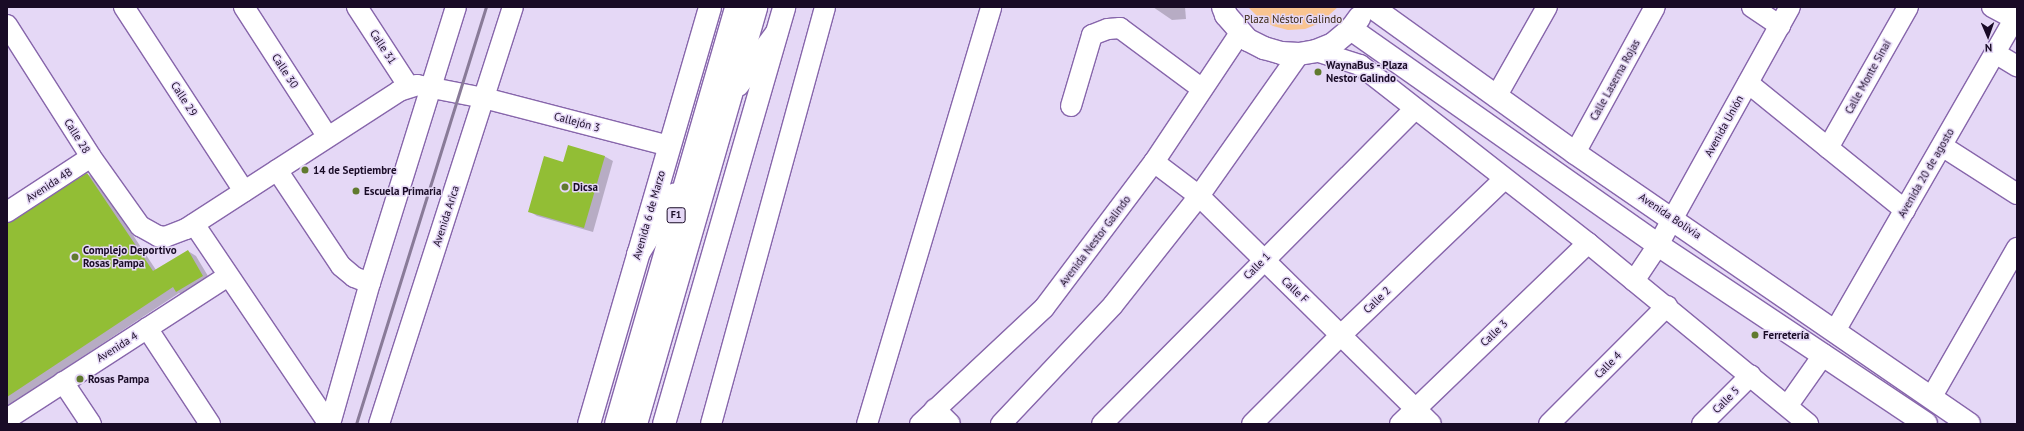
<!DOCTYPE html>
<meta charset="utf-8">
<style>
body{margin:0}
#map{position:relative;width:2024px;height:431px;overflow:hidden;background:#e5d8f6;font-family:"PT Sans",sans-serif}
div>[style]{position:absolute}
.green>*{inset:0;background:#f9c490}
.shadow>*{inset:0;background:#0003}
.building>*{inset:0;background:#92be35}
.roads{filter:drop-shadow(1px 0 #8766ab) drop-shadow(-1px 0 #8766ab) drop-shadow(0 1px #8766ab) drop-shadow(0 -1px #8766ab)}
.minor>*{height:20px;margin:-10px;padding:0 10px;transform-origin:10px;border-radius:10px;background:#fff}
.major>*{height:22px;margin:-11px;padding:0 11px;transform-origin:11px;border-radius:11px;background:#fff}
.highway>*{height:22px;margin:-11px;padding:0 11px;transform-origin:11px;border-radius:11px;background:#fff}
.rail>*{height:3px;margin:-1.5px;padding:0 1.5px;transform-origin:1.5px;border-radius:1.5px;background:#897b98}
.dots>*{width:11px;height:11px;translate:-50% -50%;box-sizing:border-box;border:2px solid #e5d8f6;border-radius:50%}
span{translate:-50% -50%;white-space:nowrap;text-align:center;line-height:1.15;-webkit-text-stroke:3px #e5d8f6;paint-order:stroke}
.shield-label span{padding:1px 3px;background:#e5d8f6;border:1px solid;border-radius:3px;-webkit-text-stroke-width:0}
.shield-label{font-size:10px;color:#190b26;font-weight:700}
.park-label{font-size:11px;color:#392715}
.street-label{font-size:11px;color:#190b26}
.poi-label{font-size:11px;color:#190b26;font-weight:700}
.left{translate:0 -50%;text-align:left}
.frame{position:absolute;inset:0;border:8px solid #190b26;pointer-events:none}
.north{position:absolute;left:1968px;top:16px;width:40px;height:40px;-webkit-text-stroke:3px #e5d8f6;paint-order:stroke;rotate:178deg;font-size:11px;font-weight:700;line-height:16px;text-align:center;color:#190b26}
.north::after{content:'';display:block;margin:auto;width:14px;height:18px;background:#190b26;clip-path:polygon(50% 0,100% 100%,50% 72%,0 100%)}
</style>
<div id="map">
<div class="green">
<i style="clip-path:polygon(1248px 7px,1338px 7px,1320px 23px,1305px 29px,1288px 30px,1273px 26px,1259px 18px)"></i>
</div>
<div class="shadow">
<i style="clip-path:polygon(1153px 7px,1185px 7px,1186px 19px,1172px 20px)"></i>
<i style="clip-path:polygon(604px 156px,613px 161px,593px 232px,537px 216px,529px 211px,564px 163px)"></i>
<i style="clip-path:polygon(87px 174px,96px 179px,156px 270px,188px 251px,196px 256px,211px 281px,185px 296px,179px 293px,8px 406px,7px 225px)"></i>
</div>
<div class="building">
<i style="clip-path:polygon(568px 145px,605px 156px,584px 228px,528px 212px,544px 156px,563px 162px)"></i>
<i style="clip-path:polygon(87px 173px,153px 271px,188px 250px,203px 276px,176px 292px,173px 287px,7px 397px,7px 223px)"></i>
</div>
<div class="roads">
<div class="minor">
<i style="left:124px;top:7px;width:220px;rotate:56.9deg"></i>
<i style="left:244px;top:7px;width:153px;rotate:57.2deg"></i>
<i style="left:357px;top:7px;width:95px;rotate:57deg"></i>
<i style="left:1752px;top:7px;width:34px;rotate:34deg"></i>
<i style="left:1992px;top:7px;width:26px;rotate:28deg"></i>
<i style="left:7px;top:25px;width:156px;rotate:57.5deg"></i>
<i style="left:91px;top:157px;width:85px;rotate:54.6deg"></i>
<i style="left:140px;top:226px;width:21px;rotate:29deg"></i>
<i style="left:158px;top:236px;width:7px;rotate:8deg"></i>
<i style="left:165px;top:237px;width:22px;rotate:-21deg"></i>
<i style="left:186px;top:229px;width:254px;rotate:-32.9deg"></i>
<i style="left:399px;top:91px;width:19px;rotate:-18deg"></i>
<i style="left:417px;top:85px;width:68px;rotate:11deg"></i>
<i style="left:484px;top:98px;width:192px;rotate:14.5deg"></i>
<i style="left:1316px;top:51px;width:46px;rotate:17.7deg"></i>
<i style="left:1360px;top:65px;width:289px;rotate:38deg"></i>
<i style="left:1588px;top:243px;width:285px;rotate:39.4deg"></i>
<i style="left:1995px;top:53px;width:26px;rotate:31deg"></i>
<i style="left:1748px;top:83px;width:202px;rotate:39deg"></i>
<i style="left:1496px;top:97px;width:103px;rotate:-60.5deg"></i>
<i style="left:1071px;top:106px;width:74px;rotate:-73.5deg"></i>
<i style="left:1092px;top:35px;width:17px;rotate:-21deg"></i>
<i style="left:1108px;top:29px;width:12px;rotate:-5deg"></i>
<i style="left:1120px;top:28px;width:102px;rotate:36.6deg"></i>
<i style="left:1942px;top:146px;width:89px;rotate:32.6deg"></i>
<i style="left:1828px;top:148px;width:162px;rotate:-60.4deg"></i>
<i style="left:1575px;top:153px;width:166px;rotate:-61.3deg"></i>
<i style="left:1154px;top:162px;width:56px;rotate:37.1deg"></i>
<i style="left:1199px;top:196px;width:325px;rotate:44.5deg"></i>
<i style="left:277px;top:170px;width:115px;rotate:56.3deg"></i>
<i style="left:341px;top:266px;width:17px;rotate:40deg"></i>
<i style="left:354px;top:277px;width:17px;rotate:21deg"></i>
<i style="left:7px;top:212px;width:100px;rotate:-33.2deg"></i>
<i style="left:194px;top:224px;width:241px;rotate:56deg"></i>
<i style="left:1634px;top:281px;width:43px;rotate:-56.3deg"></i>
<i style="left:1658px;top:245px;width:272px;rotate:-61deg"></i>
<i style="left:147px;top:328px;width:115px;rotate:56.7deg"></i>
<i style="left:1835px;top:331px;width:365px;rotate:-60.1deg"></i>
<i style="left:63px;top:382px;width:50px;rotate:56.3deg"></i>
<i style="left:1931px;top:398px;width:173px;rotate:-60.2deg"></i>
<i style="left:1788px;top:405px;width:62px;rotate:-54.8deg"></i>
<i style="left:935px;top:409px;width:21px;rotate:45deg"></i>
<i style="left:7px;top:419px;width:263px;rotate:-32.9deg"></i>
<i style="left:330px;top:424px;width:147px;rotate:-74.2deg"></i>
<i style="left:370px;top:283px;width:289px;rotate:-72.7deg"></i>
<i style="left:379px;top:424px;width:438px;rotate:-72.2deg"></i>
<i style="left:711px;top:424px;width:432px;rotate:-74.7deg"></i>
<i style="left:867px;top:424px;width:435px;rotate:-73.4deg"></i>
<i style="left:920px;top:424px;width:170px;rotate:-43.1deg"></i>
<i style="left:1044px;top:308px;width:183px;rotate:-53deg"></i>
<i style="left:1154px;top:162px;width:155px;rotate:-56.3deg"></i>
<i style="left:1001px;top:424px;width:163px;rotate:-46.7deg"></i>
<i style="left:1113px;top:305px;width:139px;rotate:-51.7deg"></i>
<i style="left:1199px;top:196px;width:174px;rotate:-54.8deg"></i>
<i style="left:1102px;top:424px;width:443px;rotate:-45.2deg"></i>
<i style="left:1252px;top:424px;width:126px;rotate:-45deg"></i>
<i style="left:1341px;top:335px;width:226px;rotate:-43.7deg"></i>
<i style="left:1400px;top:424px;width:261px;rotate:-43.9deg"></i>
<i style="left:1549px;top:424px;width:167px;rotate:-45deg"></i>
<i style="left:1702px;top:424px;width:69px;rotate:-45deg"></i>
</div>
<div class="major">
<i style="left:1223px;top:7px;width:9px;rotate:69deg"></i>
<i style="left:1226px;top:15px;width:33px;rotate:49deg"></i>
<i style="left:1248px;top:40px;width:18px;rotate:27deg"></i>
<i style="left:1264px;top:48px;width:18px;rotate:16deg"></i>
<i style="left:1281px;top:53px;width:18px;rotate:3deg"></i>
<i style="left:1299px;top:54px;width:17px;rotate:-10deg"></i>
<i style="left:1316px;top:51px;width:18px;rotate:-22deg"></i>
<i style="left:1333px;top:44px;width:23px;rotate:-40deg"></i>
<i style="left:1351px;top:29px;width:14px;rotate:-54deg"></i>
<i style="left:1372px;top:7px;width:250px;rotate:35.7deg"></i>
<i style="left:1575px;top:153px;width:478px;rotate:34.5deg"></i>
<i style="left:1351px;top:29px;width:375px;rotate:35.1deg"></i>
<i style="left:1658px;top:245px;width:322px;rotate:33.7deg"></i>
<i style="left:589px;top:424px;width:434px;rotate:-73.8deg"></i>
<i style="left:664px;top:424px;width:434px;rotate:-73.9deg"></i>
</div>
<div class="highway">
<i style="left:738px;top:85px;width:64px;rotate:-53.3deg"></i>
<i style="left:638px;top:254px;width:70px;rotate:-58.3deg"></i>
<i style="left:616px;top:424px;width:434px;rotate:-73.9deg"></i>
<i style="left:636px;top:424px;width:434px;rotate:-73.9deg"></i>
</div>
</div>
<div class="rail">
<i style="left:356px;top:424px;width:437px;rotate:-72.7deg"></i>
</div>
<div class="dots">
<i style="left:1318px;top:72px;background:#607a2e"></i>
<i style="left:305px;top:170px;background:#607a2e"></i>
<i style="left:565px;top:187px;background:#607a2e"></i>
<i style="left:356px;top:191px;background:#607a2e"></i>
<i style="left:75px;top:257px;background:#607a2e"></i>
<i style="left:1755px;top:335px;background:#607a2e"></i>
<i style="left:80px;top:379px;background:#607a2e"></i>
</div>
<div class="shield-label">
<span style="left:676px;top:215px">F1</span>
</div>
<div class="park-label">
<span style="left:1293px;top:19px">Plaza Néstor Galindo</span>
</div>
<div class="street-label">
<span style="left:383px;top:47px;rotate:57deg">Calle 31</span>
<span style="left:285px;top:71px;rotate:57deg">Calle 30</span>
<span style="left:1868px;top:77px;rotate:-61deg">Calle Monte Sinaí</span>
<span style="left:1615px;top:80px;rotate:-61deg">Calle Laserna Rojas</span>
<span style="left:184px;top:99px;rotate:57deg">Calle 29</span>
<span style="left:577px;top:122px;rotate:15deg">Callejón 3</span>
<span style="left:1724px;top:126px;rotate:-61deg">Avenida Unión</span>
<span style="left:77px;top:136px;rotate:58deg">Calle 28</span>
<span style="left:1926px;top:173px;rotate:-60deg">Avenida 20 de agosto</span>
<span style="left:49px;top:185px;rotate:-33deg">Avenida 4B</span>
<span style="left:649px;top:215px;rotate:-74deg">Avenida 6 de Marzo</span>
<span style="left:446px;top:216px;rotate:-72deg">Avenida Arica</span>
<span style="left:1670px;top:216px;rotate:34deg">Avenida Bolivia</span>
<span style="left:1095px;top:241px;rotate:-53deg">Avenida Nestor Galindo</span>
<span style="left:1257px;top:266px;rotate:-45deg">Calle 1</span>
<span style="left:1295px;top:290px;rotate:44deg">Calle F</span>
<span style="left:1377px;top:300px;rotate:-44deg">Calle 2</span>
<span style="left:1494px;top:333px;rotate:-44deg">Calle 3</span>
<span style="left:117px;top:347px;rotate:-32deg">Avenida 4</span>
<span style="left:1608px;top:365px;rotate:-45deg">Calle 4</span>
<span style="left:1726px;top:400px;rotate:-45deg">Calle 5</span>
</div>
<div class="poi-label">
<span class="left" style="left:1326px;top:72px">WaynaBus - Plaza<br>Nestor Galindo</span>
<span class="left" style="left:313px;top:170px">14 de Septiembre</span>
<span class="left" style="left:573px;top:187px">Dicsa</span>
<span class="left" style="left:364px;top:191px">Escuela Primaria</span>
<span class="left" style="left:83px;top:257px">Complejo Deportivo<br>Rosas Pampa</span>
<span class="left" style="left:1763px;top:335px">Ferretería</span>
<span class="left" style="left:88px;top:379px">Rosas Pampa</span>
</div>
<div class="frame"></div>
<div class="north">N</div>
</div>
